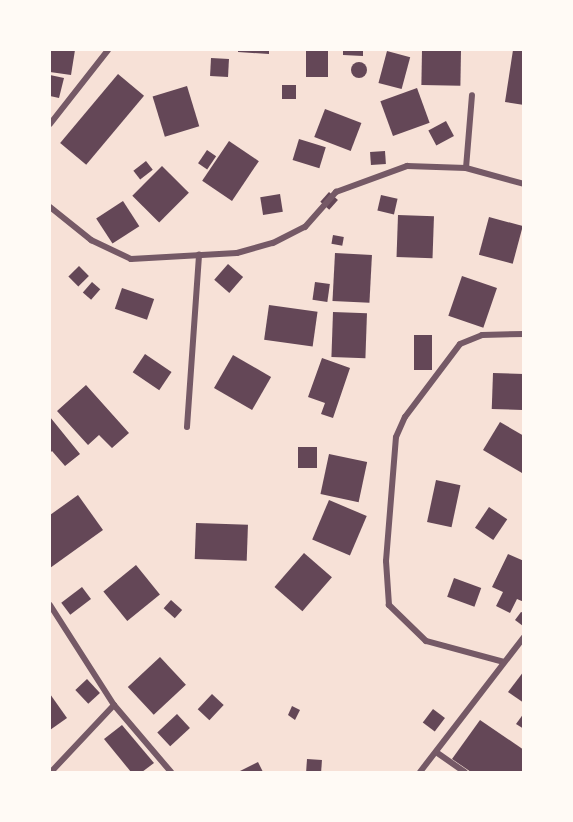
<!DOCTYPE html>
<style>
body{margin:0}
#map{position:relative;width:573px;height:822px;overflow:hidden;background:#f7e1d7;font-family:"Golos Text",sans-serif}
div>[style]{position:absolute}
.building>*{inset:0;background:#644757;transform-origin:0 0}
.round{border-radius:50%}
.minor>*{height:6px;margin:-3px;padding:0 3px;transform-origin:3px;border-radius:3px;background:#755966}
span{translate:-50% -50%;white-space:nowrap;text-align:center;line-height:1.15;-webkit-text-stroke:4.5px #fffaf5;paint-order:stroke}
.frame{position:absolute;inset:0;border:51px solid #fffaf5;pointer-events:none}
</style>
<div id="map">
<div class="building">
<i style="clip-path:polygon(50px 50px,75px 50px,71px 75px,50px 72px)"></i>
<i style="clip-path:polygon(238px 50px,269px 50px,269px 54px,238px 52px)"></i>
<i style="left:306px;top:50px;width:22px;height:27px"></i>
<i style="clip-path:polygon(343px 50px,363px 50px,363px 56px,343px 55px)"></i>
<i style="left:422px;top:50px;width:39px;height:35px;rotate:1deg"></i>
<i style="clip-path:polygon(513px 50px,524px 50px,524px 105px,505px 102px)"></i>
<i style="left:387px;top:51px;width:24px;height:33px;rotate:15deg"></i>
<i style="left:211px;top:58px;width:18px;height:18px;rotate:3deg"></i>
<i class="round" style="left:351px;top:62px;width:16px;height:16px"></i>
<i style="left:118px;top:74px;width:34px;height:90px;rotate:40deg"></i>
<i style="clip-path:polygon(50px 75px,64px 78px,59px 98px,50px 96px)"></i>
<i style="left:282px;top:85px;width:14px;height:14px"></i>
<i style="left:187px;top:86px;width:42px;height:36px;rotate:73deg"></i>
<i style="left:417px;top:88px;width:37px;height:39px;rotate:70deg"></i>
<i style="left:325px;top:109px;width:39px;height:30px;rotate:21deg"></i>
<i style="left:446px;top:121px;width:17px;height:20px;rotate:62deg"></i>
<i style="left:299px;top:139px;width:28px;height:22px;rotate:17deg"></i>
<i style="left:229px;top:141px;width:36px;height:48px;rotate:34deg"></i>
<i style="left:207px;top:150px;width:11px;height:16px;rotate:34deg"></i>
<i style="left:385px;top:151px;width:13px;height:15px;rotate:86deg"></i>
<i style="left:146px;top:161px;width:11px;height:16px;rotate:52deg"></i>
<i style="left:162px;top:166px;width:38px;height:42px;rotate:45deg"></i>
<i style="left:329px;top:192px;width:12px;height:13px;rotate:42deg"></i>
<i style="left:280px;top:194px;width:18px;height:20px;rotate:81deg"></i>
<i style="left:381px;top:195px;width:17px;height:16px;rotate:13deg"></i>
<i style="left:123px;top:201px;width:30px;height:32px;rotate:57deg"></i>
<i style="left:398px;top:215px;width:36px;height:42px;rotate:2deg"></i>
<i style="left:489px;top:217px;width:35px;height:39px;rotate:15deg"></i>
<i style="left:333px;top:235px;width:11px;height:9px;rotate:10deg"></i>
<i style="left:335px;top:253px;width:37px;height:48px;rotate:3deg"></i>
<i style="left:228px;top:264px;width:20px;height:21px;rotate:41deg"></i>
<i style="left:79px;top:266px;width:14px;height:15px;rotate:45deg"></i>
<i style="left:462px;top:276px;width:37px;height:42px;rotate:19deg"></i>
<i style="left:92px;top:282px;width:11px;height:14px;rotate:41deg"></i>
<i style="left:315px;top:282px;width:15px;height:18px;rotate:8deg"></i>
<i style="left:122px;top:288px;width:34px;height:22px;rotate:19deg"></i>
<i style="left:269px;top:305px;width:49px;height:35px;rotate:8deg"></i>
<i style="left:333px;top:312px;width:34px;height:45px;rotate:2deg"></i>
<i style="left:414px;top:335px;width:18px;height:35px"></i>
<i style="left:145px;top:354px;width:32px;height:22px;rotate:34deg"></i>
<i style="left:233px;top:355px;width:44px;height:38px;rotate:30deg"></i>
<i style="clip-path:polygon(322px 358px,350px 368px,333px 418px,321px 414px,325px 403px,308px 397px)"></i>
<i style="left:493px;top:373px;width:31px;height:36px;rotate:2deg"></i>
<i style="clip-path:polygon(86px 385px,129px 433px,112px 448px,99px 435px,88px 445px,57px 411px)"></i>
<i style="clip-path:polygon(50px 417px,80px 454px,65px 466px,52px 451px,50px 453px)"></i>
<i style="clip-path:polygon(500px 422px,524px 436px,522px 473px,483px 450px)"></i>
<i style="left:298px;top:447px;width:19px;height:21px"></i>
<i style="left:329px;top:454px;width:39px;height:41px;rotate:12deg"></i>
<i style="left:436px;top:480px;width:25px;height:43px;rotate:12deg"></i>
<i style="clip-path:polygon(78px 495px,103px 530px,50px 568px,50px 515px)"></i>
<i style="left:329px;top:500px;width:41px;height:43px;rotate:23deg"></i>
<i style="left:489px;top:507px;width:22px;height:25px;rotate:34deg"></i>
<i style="left:196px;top:523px;width:52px;height:36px;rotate:2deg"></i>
<i style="left:304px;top:553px;width:37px;height:45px;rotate:41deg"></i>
<i style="clip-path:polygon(508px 554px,524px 561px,524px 602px,517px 599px,510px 613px,496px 606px,503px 592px,492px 587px)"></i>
<i style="left:136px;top:565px;width:38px;height:42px;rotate:51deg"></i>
<i style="left:454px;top:578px;width:29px;height:20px;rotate:20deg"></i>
<i style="left:82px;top:587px;width:15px;height:26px;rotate:53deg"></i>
<i style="left:171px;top:600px;width:15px;height:11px;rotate:42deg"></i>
<i style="clip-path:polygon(521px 612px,524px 613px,523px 626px,515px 620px)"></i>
<i style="left:160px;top:657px;width:38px;height:44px;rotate:47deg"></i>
<i style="clip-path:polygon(524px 671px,524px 703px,508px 692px)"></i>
<i style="left:87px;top:679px;width:19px;height:16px;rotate:47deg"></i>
<i style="clip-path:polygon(50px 694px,67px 718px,50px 730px)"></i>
<i style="left:212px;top:694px;width:16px;height:21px;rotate:43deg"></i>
<i style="clip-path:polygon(292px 706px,300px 710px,295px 720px,288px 715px)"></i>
<i style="left:433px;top:709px;width:15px;height:17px;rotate:37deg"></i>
<i style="clip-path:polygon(524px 713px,524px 729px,516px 724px)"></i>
<i style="left:177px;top:714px;width:19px;height:27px;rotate:47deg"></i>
<i style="clip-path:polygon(480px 720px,524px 750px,524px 772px,471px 772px,452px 759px)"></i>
<i style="clip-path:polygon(122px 725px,154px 763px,142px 772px,131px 772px,104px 739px)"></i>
<i style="left:307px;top:759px;width:15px;height:13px;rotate:4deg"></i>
<i style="clip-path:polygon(258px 762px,263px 772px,238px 772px)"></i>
</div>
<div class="minor">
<i style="left:50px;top:124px;width:94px;rotate:-51.9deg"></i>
<i style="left:466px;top:168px;width:73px;rotate:-85.3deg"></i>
<i style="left:50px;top:207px;width:53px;rotate:38.8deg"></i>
<i style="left:91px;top:240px;width:44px;rotate:25.4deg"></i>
<i style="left:131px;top:259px;width:106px;rotate:-3.2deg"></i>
<i style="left:237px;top:253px;width:37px;rotate:-16deg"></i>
<i style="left:273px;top:243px;width:36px;rotate:-27deg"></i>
<i style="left:305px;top:227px;width:47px;rotate:-48.5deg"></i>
<i style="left:336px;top:192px;width:76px;rotate:-20.1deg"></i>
<i style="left:407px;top:166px;width:59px;rotate:1.9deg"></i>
<i style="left:466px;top:168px;width:60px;rotate:15.4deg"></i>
<i style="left:187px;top:427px;width:173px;rotate:-86deg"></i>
<i style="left:50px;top:605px;width:119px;rotate:57.4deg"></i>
<i style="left:114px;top:705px;width:88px;rotate:49.6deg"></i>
<i style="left:504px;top:662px;width:81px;rotate:-164.9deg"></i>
<i style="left:426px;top:641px;width:52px;rotate:-135.8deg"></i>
<i style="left:389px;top:605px;width:44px;rotate:-93.9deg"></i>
<i style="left:386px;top:561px;width:124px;rotate:-85.4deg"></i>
<i style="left:396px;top:437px;width:22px;rotate:-66deg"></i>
<i style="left:405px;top:417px;width:91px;rotate:-53deg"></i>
<i style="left:460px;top:344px;width:24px;rotate:-22deg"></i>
<i style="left:482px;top:335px;width:42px;rotate:-1.4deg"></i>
<i style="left:436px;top:752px;width:35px;rotate:35deg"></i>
<i style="left:51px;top:772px;width:92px;rotate:-46.8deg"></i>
<i style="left:420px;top:772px;width:170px;rotate:-52.4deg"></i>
</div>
<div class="frame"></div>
</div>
